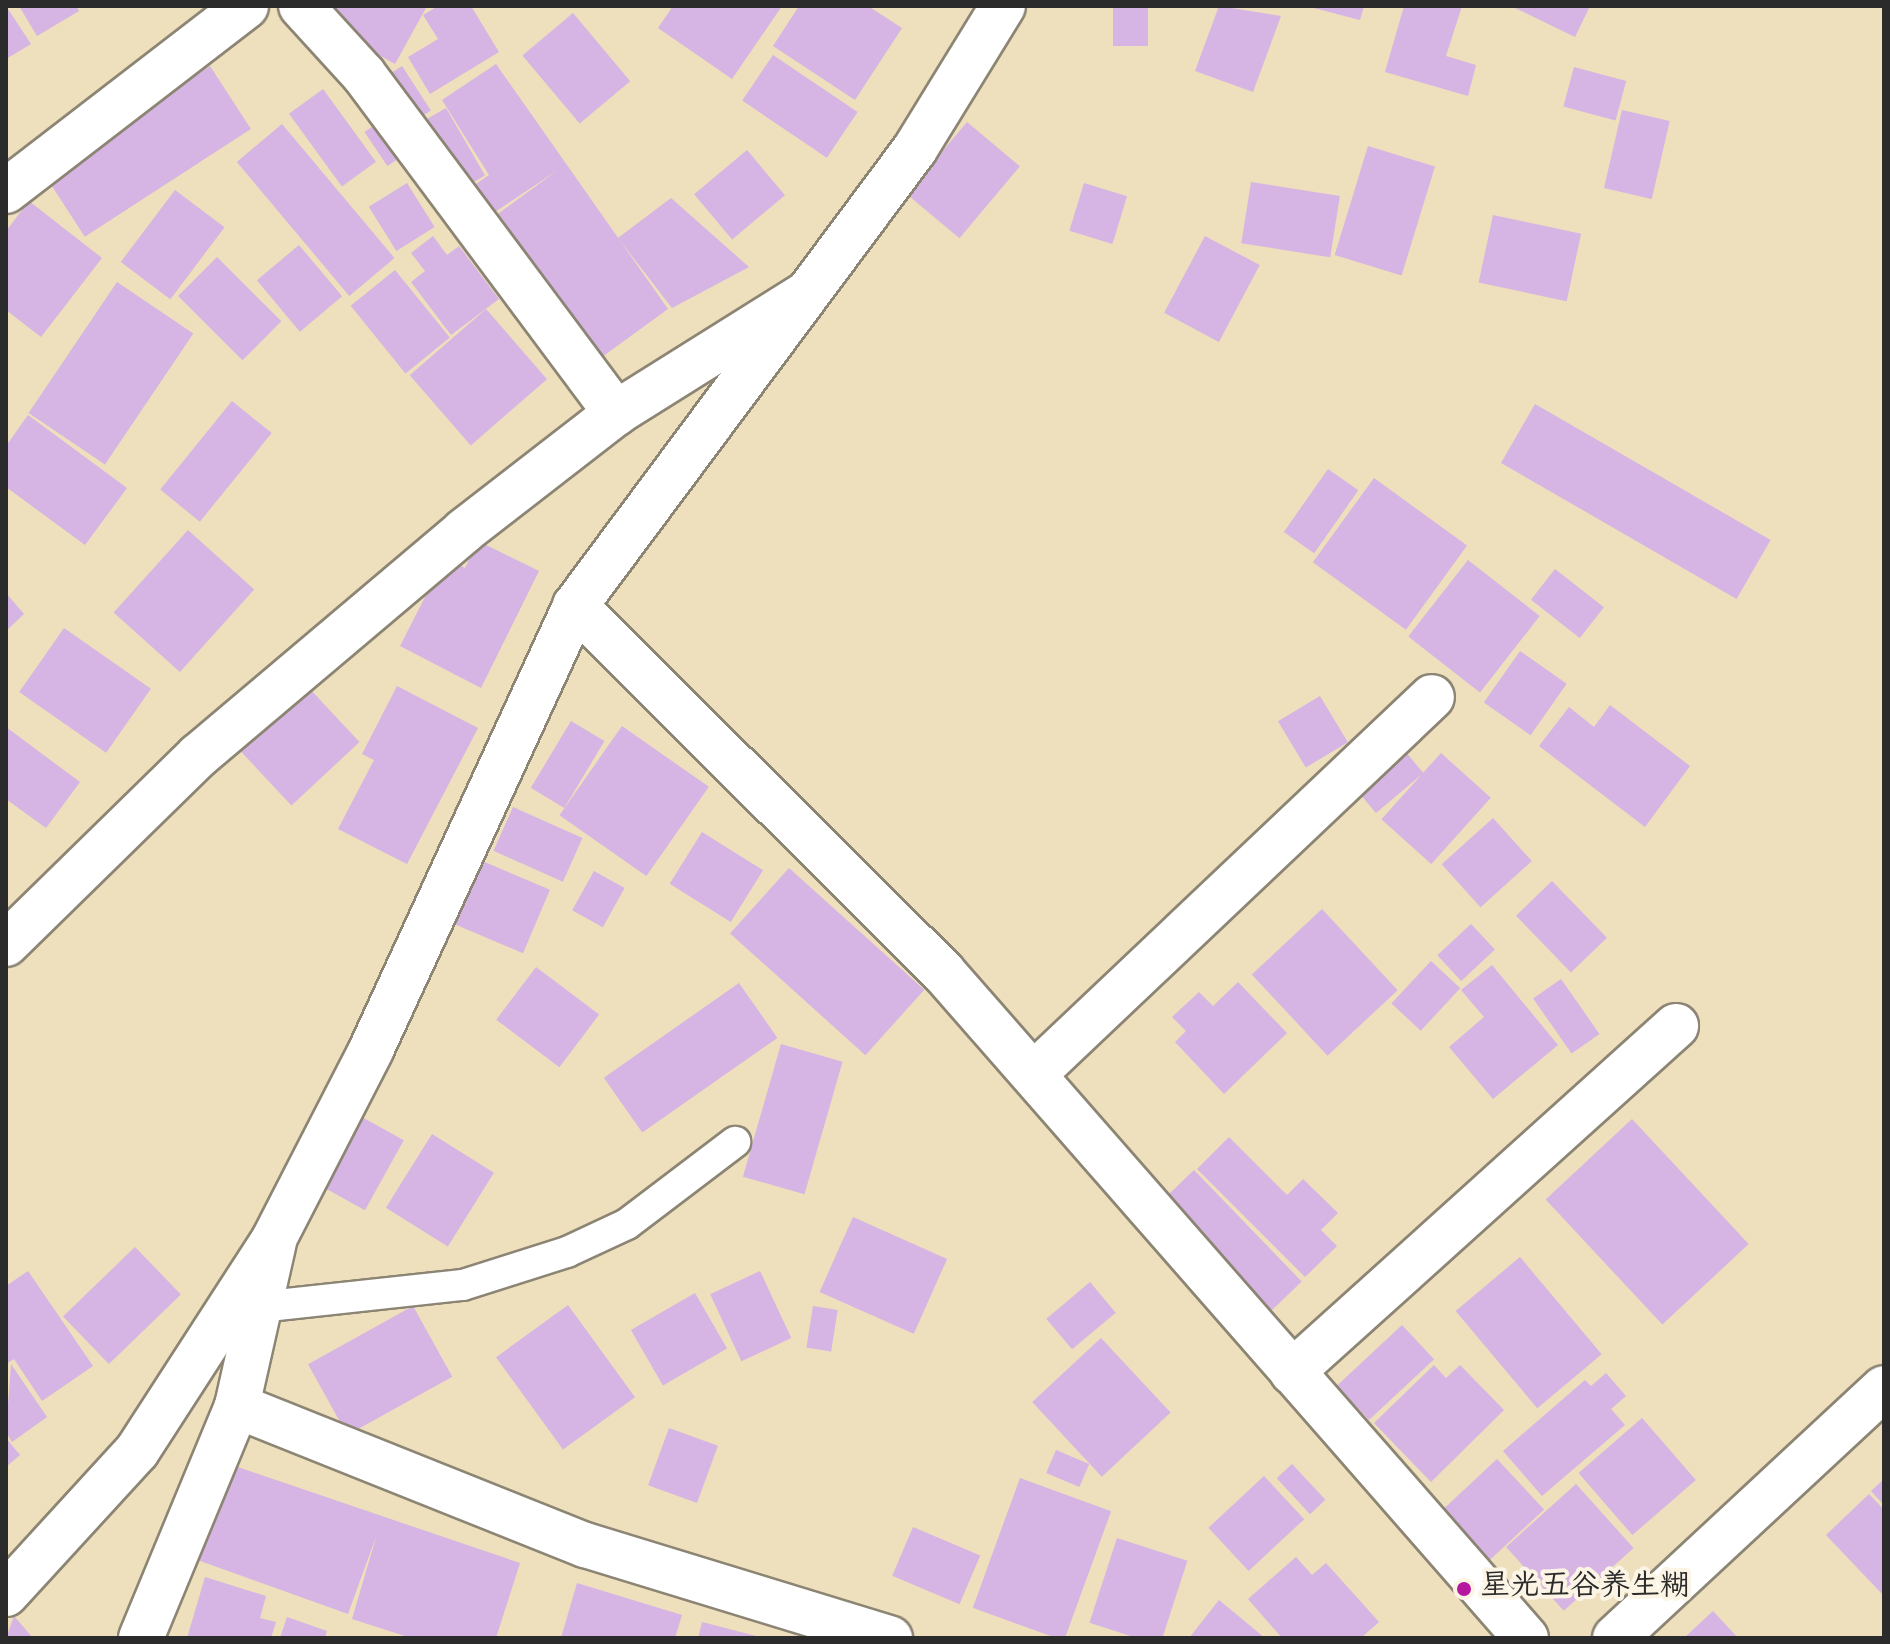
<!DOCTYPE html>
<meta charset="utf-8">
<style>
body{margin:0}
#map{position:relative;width:1890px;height:1644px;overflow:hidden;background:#eedfbd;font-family:"Gochi Hand","LXGW WenKai TC",sans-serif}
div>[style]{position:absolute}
.building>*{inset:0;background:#d6b4e3;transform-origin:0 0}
.roads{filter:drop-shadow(2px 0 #8c8574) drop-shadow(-2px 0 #8c8574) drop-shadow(0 2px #8c8574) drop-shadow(0 -2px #8c8574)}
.service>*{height:30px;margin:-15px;padding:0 15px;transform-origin:15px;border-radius:15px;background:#fff}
.minor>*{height:44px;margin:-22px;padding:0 22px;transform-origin:22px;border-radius:22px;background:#fff}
.tertiary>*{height:44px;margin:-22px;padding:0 22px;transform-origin:22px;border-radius:22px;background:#fff}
.dots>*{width:22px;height:22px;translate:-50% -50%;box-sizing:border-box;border:4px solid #fcf5e5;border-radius:50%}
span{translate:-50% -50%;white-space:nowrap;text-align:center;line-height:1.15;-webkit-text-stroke:8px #fcf5e5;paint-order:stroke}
.poi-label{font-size:30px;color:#2b2b2b}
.left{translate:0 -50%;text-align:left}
.frame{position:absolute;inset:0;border:8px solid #2b2b2b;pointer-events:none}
</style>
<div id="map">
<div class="building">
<i style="clip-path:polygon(6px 6px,31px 44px,6px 59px)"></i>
<i style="clip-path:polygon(19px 6px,76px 6px,79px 11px,37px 36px)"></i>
<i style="clip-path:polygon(325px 6px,427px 6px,395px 64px,316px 21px)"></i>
<i style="clip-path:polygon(438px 6px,471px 6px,499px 52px,430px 94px,408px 57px,438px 39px,423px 15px)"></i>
<i style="clip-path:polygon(673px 6px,782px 6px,732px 79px,658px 28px)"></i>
<i style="clip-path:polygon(799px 6px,868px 6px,902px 28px,855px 100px,773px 46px)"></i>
<i style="left:1113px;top:6px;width:35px;height:40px"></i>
<i style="clip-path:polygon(1219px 6px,1281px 16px,1253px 92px,1195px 71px)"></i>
<i style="clip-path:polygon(1306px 6px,1364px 6px,1360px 20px)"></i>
<i style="clip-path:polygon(1404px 6px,1462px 6px,1446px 56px,1476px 65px,1468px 96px,1385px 72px)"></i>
<i style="clip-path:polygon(1511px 6px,1590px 6px,1575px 37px)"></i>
<i style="left:573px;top:13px;width:89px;height:66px;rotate:50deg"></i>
<i style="left:773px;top:55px;width:102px;height:55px;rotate:34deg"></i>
<i style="clip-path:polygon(496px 64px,668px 309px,595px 362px,491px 219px,558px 170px,492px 214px,473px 186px,489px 175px,442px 100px)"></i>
<i style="left:210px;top:66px;width:75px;height:198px;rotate:57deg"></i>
<i style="left:402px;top:66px;width:53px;height:25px;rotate:57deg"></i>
<i style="left:1574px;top:67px;width:54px;height:41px;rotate:15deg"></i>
<i style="left:323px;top:89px;width:90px;height:42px;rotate:54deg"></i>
<i style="left:446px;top:108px;width:78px;height:34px;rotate:60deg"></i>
<i style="left:1622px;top:110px;width:49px;height:80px;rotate:13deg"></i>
<i style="left:391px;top:114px;width:41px;height:32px;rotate:56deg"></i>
<i style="left:967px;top:122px;width:69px;height:94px;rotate:40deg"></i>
<i style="left:282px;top:124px;width:175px;height:59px;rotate:50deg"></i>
<i style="left:1368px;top:146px;width:70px;height:114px;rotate:17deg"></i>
<i style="left:747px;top:150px;width:59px;height:69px;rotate:50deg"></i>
<i style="left:1251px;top:182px;width:90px;height:62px;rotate:9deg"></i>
<i style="left:407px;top:183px;width:52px;height:45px;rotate:58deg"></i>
<i style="left:1084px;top:183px;width:45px;height:50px;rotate:17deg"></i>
<i style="left:175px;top:190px;width:62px;height:90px;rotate:37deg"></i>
<i style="clip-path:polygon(671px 198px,749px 267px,672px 308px,618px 238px)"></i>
<i style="clip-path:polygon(29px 201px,102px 258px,41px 337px,6px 310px,6px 231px)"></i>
<i style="left:1493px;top:215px;width:90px;height:69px;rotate:12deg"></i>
<i style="clip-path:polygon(433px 236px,447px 255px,459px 246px,499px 299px,451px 335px,411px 282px,425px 271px,411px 253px)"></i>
<i style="left:1205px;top:236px;width:62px;height:87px;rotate:28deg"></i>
<i style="left:299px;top:245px;width:67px;height:55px;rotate:50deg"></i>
<i style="left:217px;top:257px;width:91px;height:55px;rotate:45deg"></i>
<i style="left:395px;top:270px;width:87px;height:57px;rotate:51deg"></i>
<i style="left:117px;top:282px;width:92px;height:158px;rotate:34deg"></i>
<i style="left:486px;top:309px;width:93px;height:101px;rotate:49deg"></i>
<i style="left:232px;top:401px;width:51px;height:114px;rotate:39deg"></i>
<i style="left:1535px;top:404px;width:272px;height:68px;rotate:30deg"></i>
<i style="clip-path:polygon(28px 415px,127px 488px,85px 545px,6px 487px,6px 446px)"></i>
<i style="left:1328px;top:469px;width:37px;height:77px;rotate:35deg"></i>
<i style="left:1374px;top:478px;width:115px;height:104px;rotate:36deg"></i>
<i style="left:188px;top:530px;width:89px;height:111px;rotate:42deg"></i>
<i style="clip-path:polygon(478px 541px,539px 571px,481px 688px,400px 646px,445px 558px,465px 568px)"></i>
<i style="left:1468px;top:560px;width:91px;height:97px;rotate:38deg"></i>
<i style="left:1555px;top:569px;width:62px;height:39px;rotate:38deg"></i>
<i style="clip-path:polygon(6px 593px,24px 614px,6px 631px)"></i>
<i style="left:64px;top:628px;width:106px;height:78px;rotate:35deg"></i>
<i style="left:1520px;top:651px;width:57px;height:63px;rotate:35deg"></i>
<i style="clip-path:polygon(397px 686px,478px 728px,407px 864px,338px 829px,374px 760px,362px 754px)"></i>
<i style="left:309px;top:688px;width:74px;height:93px;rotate:47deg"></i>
<i style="left:1320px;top:696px;width:54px;height:49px;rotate:59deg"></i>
<i style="clip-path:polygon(1610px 705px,1690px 766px,1645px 827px,1539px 746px,1569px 707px,1594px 727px)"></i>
<i style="left:571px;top:721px;width:39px;height:78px;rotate:31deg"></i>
<i style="left:622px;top:726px;width:106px;height:109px;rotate:35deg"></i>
<i style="clip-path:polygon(6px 727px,80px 782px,46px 828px,6px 799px)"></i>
<i style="left:1399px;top:744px;width:38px;height:62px;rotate:50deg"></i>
<i style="left:1441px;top:753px;width:67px;height:89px;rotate:42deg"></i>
<i style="left:513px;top:807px;width:76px;height:48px;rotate:24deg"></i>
<i style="left:1493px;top:818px;width:58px;height:69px;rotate:48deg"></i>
<i style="left:702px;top:832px;width:72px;height:61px;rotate:32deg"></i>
<i style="left:480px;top:860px;width:76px;height:69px;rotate:23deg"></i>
<i style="left:789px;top:868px;width:182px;height:88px;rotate:42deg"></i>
<i style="left:594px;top:871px;width:35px;height:45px;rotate:29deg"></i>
<i style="left:1552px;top:881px;width:79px;height:50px;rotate:46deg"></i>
<i style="left:1322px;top:909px;width:111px;height:96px;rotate:47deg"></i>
<i style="left:1471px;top:924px;width:35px;height:46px;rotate:47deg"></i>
<i style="left:1431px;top:961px;width:40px;height:58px;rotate:43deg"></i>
<i style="clip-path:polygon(1492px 965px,1558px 1045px,1493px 1099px,1449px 1047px,1484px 1017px,1461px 990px)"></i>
<i style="left:536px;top:967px;width:79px;height:66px;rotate:37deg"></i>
<i style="left:1561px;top:979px;width:67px;height:34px;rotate:55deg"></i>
<i style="clip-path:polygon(1238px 982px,1287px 1033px,1224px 1094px,1175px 1042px,1186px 1031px,1172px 1017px,1199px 992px,1213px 1006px)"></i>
<i style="left:739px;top:983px;width:67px;height:165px;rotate:55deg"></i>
<i style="left:781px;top:1044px;width:64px;height:138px;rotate:16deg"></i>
<i style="left:360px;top:1116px;width:50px;height:80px;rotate:29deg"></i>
<i style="left:1632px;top:1119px;width:171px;height:118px;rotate:47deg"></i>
<i style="left:432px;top:1134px;width:73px;height:87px;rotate:32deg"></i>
<i style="clip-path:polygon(1229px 1137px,1287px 1195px,1303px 1179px,1338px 1213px,1321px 1230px,1337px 1246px,1305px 1277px,1197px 1169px)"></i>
<i style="left:1194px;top:1170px;width:155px;height:43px;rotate:46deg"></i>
<i style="left:853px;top:1217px;width:103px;height:82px;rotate:24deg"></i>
<i style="left:135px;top:1247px;width:66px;height:100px;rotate:46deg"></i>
<i style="left:1520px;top:1257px;width:127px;height:84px;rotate:50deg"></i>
<i style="clip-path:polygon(28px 1271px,93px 1366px,42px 1401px,14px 1359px,6px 1364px,6px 1286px)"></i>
<i style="left:760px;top:1271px;width:74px;height:55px;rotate:65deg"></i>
<i style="left:1090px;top:1282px;width:40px;height:57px;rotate:50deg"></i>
<i style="left:695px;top:1293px;width:64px;height:74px;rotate:60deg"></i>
<i style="left:568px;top:1305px;width:114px;height:89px;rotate:54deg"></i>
<i style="left:413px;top:1306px;width:81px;height:120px;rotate:61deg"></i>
<i style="left:813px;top:1306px;width:25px;height:42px;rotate:9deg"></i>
<i style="left:1402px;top:1325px;width:47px;height:89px;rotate:47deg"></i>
<i style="left:1101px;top:1338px;width:102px;height:94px;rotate:47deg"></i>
<i style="clip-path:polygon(11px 1364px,47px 1417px,12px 1442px,6px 1432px)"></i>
<i style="clip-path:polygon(1434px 1365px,1446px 1378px,1460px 1365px,1504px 1410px,1431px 1482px,1374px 1423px)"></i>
<i style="clip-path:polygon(1606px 1373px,1626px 1396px,1611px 1409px,1625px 1425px,1542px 1496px,1503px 1451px,1585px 1380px,1591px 1386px)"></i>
<i style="left:1642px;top:1418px;width:82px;height:84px;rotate:49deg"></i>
<i style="left:669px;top:1428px;width:52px;height:61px;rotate:20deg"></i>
<i style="clip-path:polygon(6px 1438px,20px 1455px,6px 1467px)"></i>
<i style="left:1056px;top:1450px;width:36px;height:25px;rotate:23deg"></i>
<i style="left:1497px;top:1459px;width:69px;height:86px;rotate:47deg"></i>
<i style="clip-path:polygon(226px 1463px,520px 1563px,496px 1638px,411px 1638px,352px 1619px,377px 1534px,348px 1614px,192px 1558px)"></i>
<i style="left:1292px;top:1464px;width:49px;height:21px;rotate:47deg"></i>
<i style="left:1264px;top:1476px;width:59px;height:76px;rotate:47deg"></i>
<i style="left:1020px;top:1478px;width:97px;height:138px;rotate:20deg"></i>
<i style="clip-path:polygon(1884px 1479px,1884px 1505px,1871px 1491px)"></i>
<i style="left:1576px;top:1484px;width:86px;height:94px;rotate:48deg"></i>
<i style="clip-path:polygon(1869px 1494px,1884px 1510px,1884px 1596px,1826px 1535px)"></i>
<i style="left:913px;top:1527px;width:73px;height:53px;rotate:23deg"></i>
<i style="left:1117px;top:1538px;width:74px;height:89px;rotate:18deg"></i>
<i style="clip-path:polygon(1296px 1557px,1312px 1575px,1326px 1563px,1379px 1622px,1361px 1638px,1282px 1638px,1248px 1599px)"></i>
<i style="clip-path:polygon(205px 1577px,266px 1596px,260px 1618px,276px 1622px,271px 1638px,187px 1638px)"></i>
<i style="clip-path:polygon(577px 1583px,682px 1615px,675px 1638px,561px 1638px)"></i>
<i style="clip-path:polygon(1219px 1600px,1265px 1638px,1189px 1638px)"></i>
<i style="clip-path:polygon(1713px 1611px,1738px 1638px,1684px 1638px)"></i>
<i style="clip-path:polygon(14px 1616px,33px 1638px,6px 1638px)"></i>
<i style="clip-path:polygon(287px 1617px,327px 1631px,325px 1638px,280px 1638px)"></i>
<i style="clip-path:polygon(702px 1622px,760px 1637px,759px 1638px,698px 1638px)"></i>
</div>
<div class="roads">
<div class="service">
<i style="left:259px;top:1307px;width:205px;rotate:-6.2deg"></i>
<i style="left:463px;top:1285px;width:109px;rotate:-17.6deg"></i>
<i style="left:567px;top:1252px;width:66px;rotate:-25deg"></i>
<i style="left:627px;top:1224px;width:136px;rotate:-37.2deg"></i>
</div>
<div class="minor">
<i style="left:301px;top:6px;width:93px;rotate:47.6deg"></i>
<i style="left:364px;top:75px;width:422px;rotate:53.3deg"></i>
<i style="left:6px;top:191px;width:303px;rotate:-37.6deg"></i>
<i style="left:575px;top:606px;width:519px;rotate:44.84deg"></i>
<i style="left:943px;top:972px;width:885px;rotate:48.8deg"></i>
<i style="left:6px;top:944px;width:269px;rotate:-44.4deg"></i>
<i style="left:198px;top:756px;width:348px;rotate:-40.2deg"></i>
<i style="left:464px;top:531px;width:192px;rotate:-37.8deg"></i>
<i style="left:616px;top:413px;width:224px;rotate:-32.1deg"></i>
<i style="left:1034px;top:1074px;width:548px;rotate:-43.45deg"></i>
<i style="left:1292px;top:1372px;width:517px;rotate:-42.02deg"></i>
<i style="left:237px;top:1406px;width:375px;rotate:21.8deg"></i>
<i style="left:585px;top:1545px;width:319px;rotate:17deg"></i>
<i style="left:141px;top:1638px;width:251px;rotate:-67.5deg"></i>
<i style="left:237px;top:1406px;width:168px;rotate:-77.3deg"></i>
<i style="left:1615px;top:1638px;width:367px;rotate:-42.9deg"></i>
</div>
<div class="tertiary">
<i style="left:6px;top:1594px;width:194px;rotate:-47.5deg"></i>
<i style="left:137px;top:1451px;width:252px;rotate:-57.1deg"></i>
<i style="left:274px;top:1239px;width:212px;rotate:-62.8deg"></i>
<i style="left:371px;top:1050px;width:489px;rotate:-65.3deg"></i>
<i style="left:575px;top:606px;width:570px;rotate:-53.35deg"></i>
<i style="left:915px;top:149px;width:168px;rotate:-58.4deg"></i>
</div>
</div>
<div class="dots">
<i style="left:1464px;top:1589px;background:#b5179e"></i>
</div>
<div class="poi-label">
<span class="left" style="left:1480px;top:1589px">星光五谷养生糊</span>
</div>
<div class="frame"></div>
</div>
